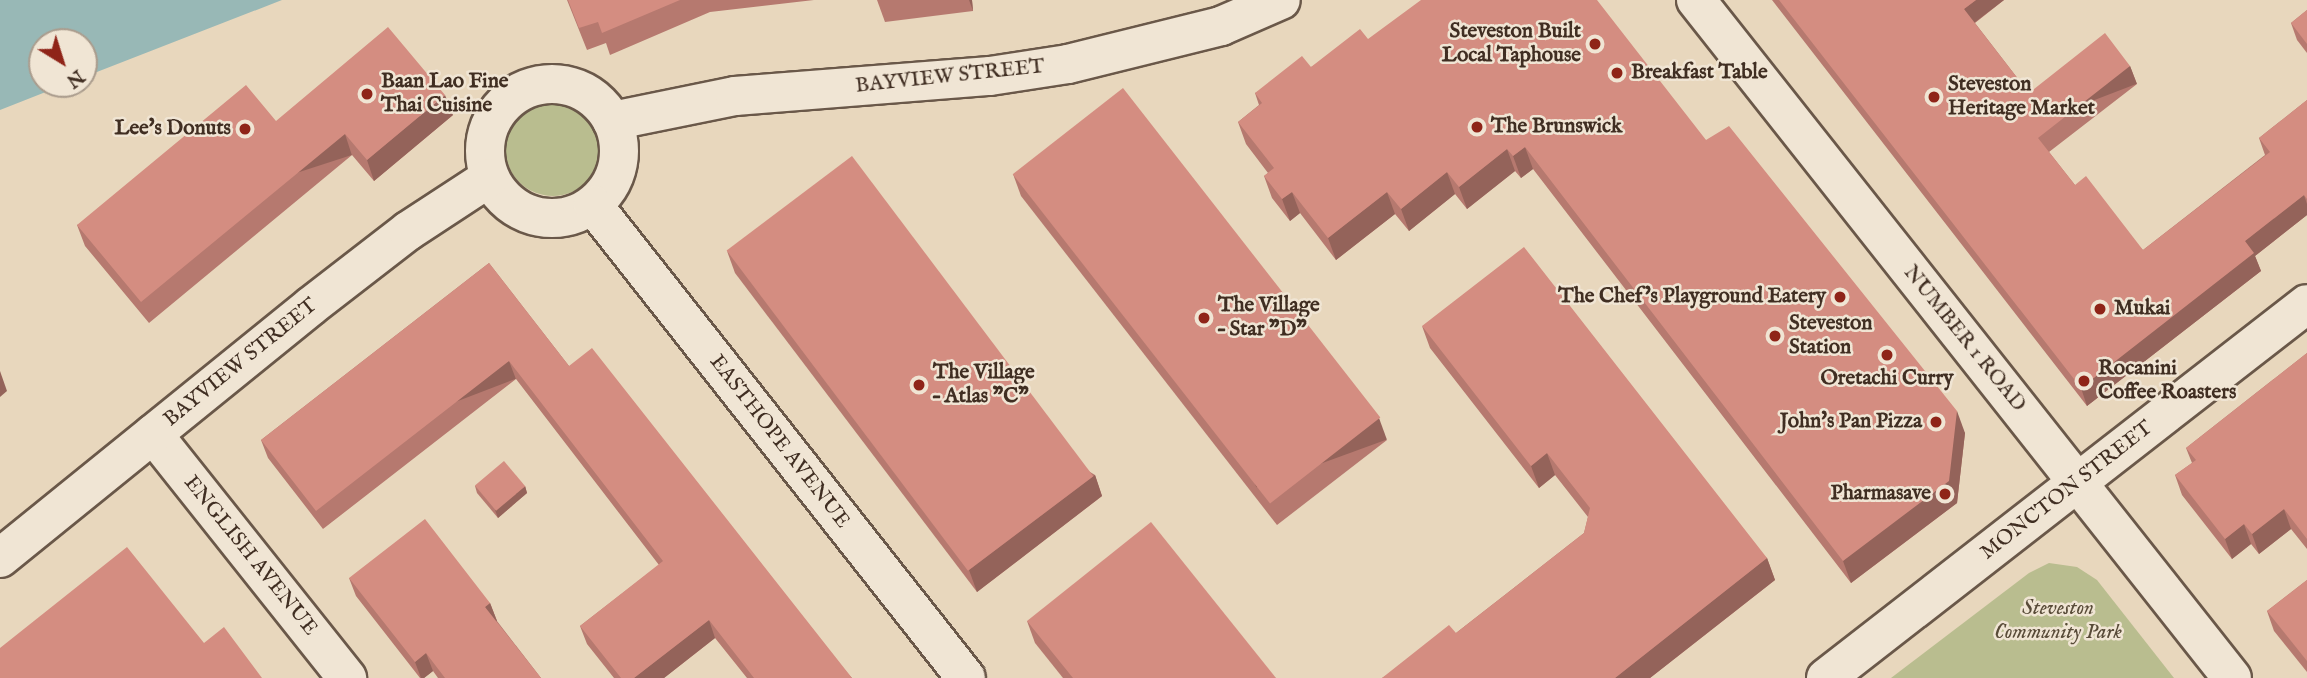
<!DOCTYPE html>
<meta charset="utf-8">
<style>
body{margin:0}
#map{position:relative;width:2307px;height:678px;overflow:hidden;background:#e8d7bd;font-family:"IM FELL English",serif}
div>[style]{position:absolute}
.green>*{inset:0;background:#b9bd8f}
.round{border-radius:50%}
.water>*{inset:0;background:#98b8b6}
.roads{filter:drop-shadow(2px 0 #6a5849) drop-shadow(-2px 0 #6a5849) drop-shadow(0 2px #6a5849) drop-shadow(0 -2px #6a5849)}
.minor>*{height:38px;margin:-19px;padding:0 19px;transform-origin:19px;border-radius:19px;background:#f0e5d4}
.minor>.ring{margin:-19px;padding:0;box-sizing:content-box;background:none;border:38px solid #f0e5d4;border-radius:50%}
.wall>*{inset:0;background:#b6796f}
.shaded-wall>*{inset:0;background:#94635a;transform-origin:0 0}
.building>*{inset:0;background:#d48d81;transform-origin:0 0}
.dots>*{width:19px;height:19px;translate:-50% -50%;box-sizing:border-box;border:4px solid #f0e5d4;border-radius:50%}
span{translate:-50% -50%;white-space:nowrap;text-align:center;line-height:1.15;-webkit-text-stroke:5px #f0e5d4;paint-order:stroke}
.poi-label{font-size:21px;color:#402e22;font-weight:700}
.right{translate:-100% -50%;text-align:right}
.left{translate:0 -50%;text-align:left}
.street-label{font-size:21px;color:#402e22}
.park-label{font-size:21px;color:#584b38;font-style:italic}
.north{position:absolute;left:28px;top:28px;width:70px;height:70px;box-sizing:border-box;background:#f0e5d4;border:2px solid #aa9c8d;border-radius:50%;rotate:142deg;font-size:19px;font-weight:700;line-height:28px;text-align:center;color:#402e22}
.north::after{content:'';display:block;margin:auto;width:24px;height:32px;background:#8f2418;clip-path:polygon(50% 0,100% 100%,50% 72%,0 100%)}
</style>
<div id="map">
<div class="green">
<i class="round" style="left:505px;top:100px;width:96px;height:96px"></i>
<i style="clip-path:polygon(2049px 563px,2077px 567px,2097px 580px,2174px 678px,1891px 678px,2029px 573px)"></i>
</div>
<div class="water">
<i style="clip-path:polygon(0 0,282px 0,84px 77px,84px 42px,42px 42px,42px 84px,66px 84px,0 110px)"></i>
</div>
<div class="roads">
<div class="minor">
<i style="left:1696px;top:0;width:864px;rotate:51.67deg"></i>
<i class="ring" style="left:485px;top:84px;width:96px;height:96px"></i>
<i style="left:612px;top:121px;width:126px;rotate:-11.5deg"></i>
<i style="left:735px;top:96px;width:256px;rotate:-4.5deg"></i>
<i style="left:990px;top:76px;width:79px;rotate:-8.7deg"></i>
<i style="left:1068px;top:64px;width:158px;rotate:-13.9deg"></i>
<i style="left:1221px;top:26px;width:65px;rotate:-23.4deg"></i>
<i style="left:593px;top:205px;width:602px;rotate:51.74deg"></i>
<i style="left:153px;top:434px;width:312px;rotate:51.5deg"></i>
<i style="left:0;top:558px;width:400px;rotate:-39deg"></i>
<i style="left:311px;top:306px;width:123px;rotate:-37.7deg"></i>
<i style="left:408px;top:231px;width:97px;rotate:-33.2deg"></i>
<i style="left:1826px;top:678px;width:609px;rotate:-37.87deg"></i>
</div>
</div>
<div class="wall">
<i style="clip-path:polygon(567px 0,814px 0,710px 12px,610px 55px,606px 43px,587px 50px)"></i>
<i style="clip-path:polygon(877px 0,972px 0,973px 11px,885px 22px)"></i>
<i style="clip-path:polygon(1772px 0,2004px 0,1975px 23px,2029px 93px,2130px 66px,2137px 84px,2049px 152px,2075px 185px,2143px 250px,2265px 155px,2259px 138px,2307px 100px,2307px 215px,2255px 256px,2261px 271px,2087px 406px)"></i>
<i style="clip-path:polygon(2307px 10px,2307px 53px,2297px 40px,2291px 23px)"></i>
<i style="clip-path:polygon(1368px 39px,1706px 140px,1965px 433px,1957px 503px,1851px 583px,1533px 169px,1521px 178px,1515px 171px,1467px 209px,1455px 194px,1409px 231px,1395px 214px,1336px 260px,1300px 213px,1290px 221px,1272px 198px,1264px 176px,1268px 173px,1246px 144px,1238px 122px,1259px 105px,1255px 93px,1311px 67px)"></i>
<i style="clip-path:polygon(453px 115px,374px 181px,352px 155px,149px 323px,85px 246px,77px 225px,276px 121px)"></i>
<i style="clip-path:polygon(1013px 174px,1387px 440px,1277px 525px,1021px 196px)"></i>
<i style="clip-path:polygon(727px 251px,1095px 475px,1102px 496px,977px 592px,735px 273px)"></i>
<i style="clip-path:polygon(489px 263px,569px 366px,852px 678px,747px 678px,715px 638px,664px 678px,614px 678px,587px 644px,580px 626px,659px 565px,516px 379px,323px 529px,268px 458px,261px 440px)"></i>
<i style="clip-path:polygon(1422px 326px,1767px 558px,1775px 580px,1650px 678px,1382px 678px,1456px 633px,1584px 533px,1588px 517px,1555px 475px,1539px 488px,1430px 348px)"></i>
<i style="clip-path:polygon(2307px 353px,2307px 549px,2291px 529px,2259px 554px,2251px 544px,2232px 559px,2182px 495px,2175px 475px,2192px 463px,2186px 448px)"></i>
<i style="clip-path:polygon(475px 486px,525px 486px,527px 493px,498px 518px,477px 493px)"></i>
<i style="clip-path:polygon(349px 578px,490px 603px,497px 621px,541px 678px,438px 678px,433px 671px,424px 678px,420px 678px,356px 596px)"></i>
<i style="clip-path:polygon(2307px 580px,2307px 672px,2274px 631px,2267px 611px)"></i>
<i style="clip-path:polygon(1027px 621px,1276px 678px,1063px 678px,1035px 643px)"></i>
</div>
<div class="shaded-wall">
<i style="clip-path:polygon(969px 0,972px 0,973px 11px)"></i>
<i style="clip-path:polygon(1976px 0,2004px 0,1970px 26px,1964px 9px)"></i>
<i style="left:2130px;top:66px;width:19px;height:117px;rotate:69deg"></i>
<i style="clip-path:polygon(445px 95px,453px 115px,374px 181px,367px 160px)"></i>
<i style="left:345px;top:134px;width:22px;height:264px;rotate:72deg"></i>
<i style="clip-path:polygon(1525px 147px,1533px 169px,1521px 178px,1513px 156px)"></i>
<i style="clip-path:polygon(1507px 149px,1515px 171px,1467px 209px,1459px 187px)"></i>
<i style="clip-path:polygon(1447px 172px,1455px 194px,1409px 231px,1401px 209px)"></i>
<i style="clip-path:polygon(1292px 192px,1300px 213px,1290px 221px,1282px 199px)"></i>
<i style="clip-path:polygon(1387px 192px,1395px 214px,1336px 260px,1328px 238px)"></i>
<i style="clip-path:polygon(2304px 195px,2307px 204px,2307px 215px,2255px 256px,2261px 271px,2087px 406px,2081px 388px,2245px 241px)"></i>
<i style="left:509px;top:361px;width:19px;height:244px;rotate:69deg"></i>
<i style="clip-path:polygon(0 371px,7px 391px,0 397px)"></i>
<i style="clip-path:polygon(1957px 411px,1965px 433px,1957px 503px,1851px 583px,1843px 561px)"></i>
<i style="left:1379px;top:418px;width:23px;height:139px;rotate:70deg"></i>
<i style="clip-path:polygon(1547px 453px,1555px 475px,1539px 488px,1531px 466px)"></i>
<i style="clip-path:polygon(1095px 475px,1102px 496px,977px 592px,969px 570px)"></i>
<i style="clip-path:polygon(525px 486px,527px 493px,498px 518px,495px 510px)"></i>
<i style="clip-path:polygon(2284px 509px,2291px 529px,2259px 554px,2252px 534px)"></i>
<i style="clip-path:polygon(2244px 524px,2251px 544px,2232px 559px,2225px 539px)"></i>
<i style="clip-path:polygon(1767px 558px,1775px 580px,1650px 678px,1615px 678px)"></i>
<i style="clip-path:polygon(490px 603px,497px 621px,492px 625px,485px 607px)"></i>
<i style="clip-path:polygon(709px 620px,715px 638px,664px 678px,634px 678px)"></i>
<i style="clip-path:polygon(426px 653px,433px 671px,424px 678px,421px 678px,415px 662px)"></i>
</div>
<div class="building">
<i style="clip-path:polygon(568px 0,680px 0,602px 33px,598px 22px,579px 28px)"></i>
<i style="clip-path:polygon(1421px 0,1597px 0,1706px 140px,1729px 126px,1957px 411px,1949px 481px,1843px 561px,1525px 147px,1513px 156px,1507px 149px,1459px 187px,1447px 172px,1401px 209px,1387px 192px,1328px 238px,1292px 192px,1282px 199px,1264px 176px,1274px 168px,1238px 122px,1262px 103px,1255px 93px,1302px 56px,1311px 67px,1360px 29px,1368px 39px)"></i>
<i style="clip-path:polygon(1779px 0,1976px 0,1964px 9px,2029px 93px,2105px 33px,2130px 66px,2038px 138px,2075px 185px,2086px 176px,2143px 250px,2270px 152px,2259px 138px,2307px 100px,2307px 199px,2304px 195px,2245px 241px,2254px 253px,2081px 388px)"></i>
<i style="clip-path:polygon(2307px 10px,2307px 44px,2291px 23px)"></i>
<i style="clip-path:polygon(388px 27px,445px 95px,367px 160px,345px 134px,141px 302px,77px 225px,246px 85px,276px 121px)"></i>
<i style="left:1123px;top:88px;width:418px;height:140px;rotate:52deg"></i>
<i style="left:852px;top:156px;width:401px;height:157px;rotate:53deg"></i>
<i style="clip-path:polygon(1524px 247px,1767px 558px,1615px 678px,1382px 678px,1449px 625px,1456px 633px,1584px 533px,1590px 508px,1547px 453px,1531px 466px,1422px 326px)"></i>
<i style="clip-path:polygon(489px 263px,569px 366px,592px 348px,852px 678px,754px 678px,709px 620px,634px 678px,621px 678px,580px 626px,663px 561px,509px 361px,316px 511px,261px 440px)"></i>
<i style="clip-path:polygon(2307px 353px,2307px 539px,2284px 509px,2252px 534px,2244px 524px,2225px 539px,2175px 475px,2196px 460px,2186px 448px)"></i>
<i style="left:504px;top:461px;width:33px;height:38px;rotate:50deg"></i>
<i style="clip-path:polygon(425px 519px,490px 603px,485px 607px,541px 678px,445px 678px,426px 653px,415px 662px,349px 578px)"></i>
<i style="clip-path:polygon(1151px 522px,1276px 678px,1073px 678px,1027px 621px)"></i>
<i style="clip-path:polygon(127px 547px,204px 643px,224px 627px,262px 678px,0 678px,0 648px)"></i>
<i style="clip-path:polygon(2307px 580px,2307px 661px,2267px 611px)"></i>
</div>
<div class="dots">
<i style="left:1595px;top:44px;background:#8f2418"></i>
<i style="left:1617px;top:73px;background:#8f2418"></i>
<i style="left:367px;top:94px;background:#8f2418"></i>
<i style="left:1934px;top:97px;background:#8f2418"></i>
<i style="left:1477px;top:127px;background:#8f2418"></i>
<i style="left:245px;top:129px;background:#8f2418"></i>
<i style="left:1840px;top:297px;background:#8f2418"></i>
<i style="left:2100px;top:309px;background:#8f2418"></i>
<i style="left:1204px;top:318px;background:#8f2418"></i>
<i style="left:1775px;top:336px;background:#8f2418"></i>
<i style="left:1887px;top:355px;background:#8f2418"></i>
<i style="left:2084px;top:381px;background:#8f2418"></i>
<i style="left:919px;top:385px;background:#8f2418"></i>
<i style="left:1936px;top:422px;background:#8f2418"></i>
<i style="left:1945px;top:494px;background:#8f2418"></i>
</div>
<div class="poi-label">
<span class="right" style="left:1581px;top:44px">Steveston Built<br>Local Taphouse</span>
<span class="left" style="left:1631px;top:73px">Breakfast Table</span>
<span class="left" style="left:381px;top:94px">Baan Lao Fine<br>Thai Cuisine</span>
<span class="left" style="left:1948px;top:97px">Steveston<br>Heritage Market</span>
<span class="left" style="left:1491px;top:127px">The Brunswick</span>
<span class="right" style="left:231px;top:129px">Lee's Donuts</span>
<span class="right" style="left:1826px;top:297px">The Chef's Playground Eatery</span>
<span class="left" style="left:1218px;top:318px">The Village<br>– Star "D"</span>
<span class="left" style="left:2114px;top:309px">Mukai</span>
<span class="left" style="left:1789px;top:336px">Steveston<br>Station</span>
<span class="left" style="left:2098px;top:381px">Rocanini<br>Coffee Roasters</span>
<span class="left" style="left:933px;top:385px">The Village<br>– Atlas "C"</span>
<span style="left:1887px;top:379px">Oretachi Curry</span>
<span class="right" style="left:1922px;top:422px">John's Pan Pizza</span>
<span class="right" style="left:1931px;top:494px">Pharmasave</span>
</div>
<div class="street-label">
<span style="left:950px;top:77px;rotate:-6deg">BAYVIEW STREET</span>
<span style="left:1964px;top:339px;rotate:51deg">NUMBER 1 ROAD</span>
<span style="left:241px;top:363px;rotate:-39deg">BAYVIEW STREET</span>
<span style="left:779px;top:442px;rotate:52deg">EASTHOPE AVENUE</span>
<span style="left:2067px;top:491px;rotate:-38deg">MONCTON STREET</span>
<span style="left:250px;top:556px;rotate:51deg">ENGLISH AVENUE</span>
</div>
<div class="park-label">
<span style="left:2058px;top:621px">Steveston<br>Community Park</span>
</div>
<div class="north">N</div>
</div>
